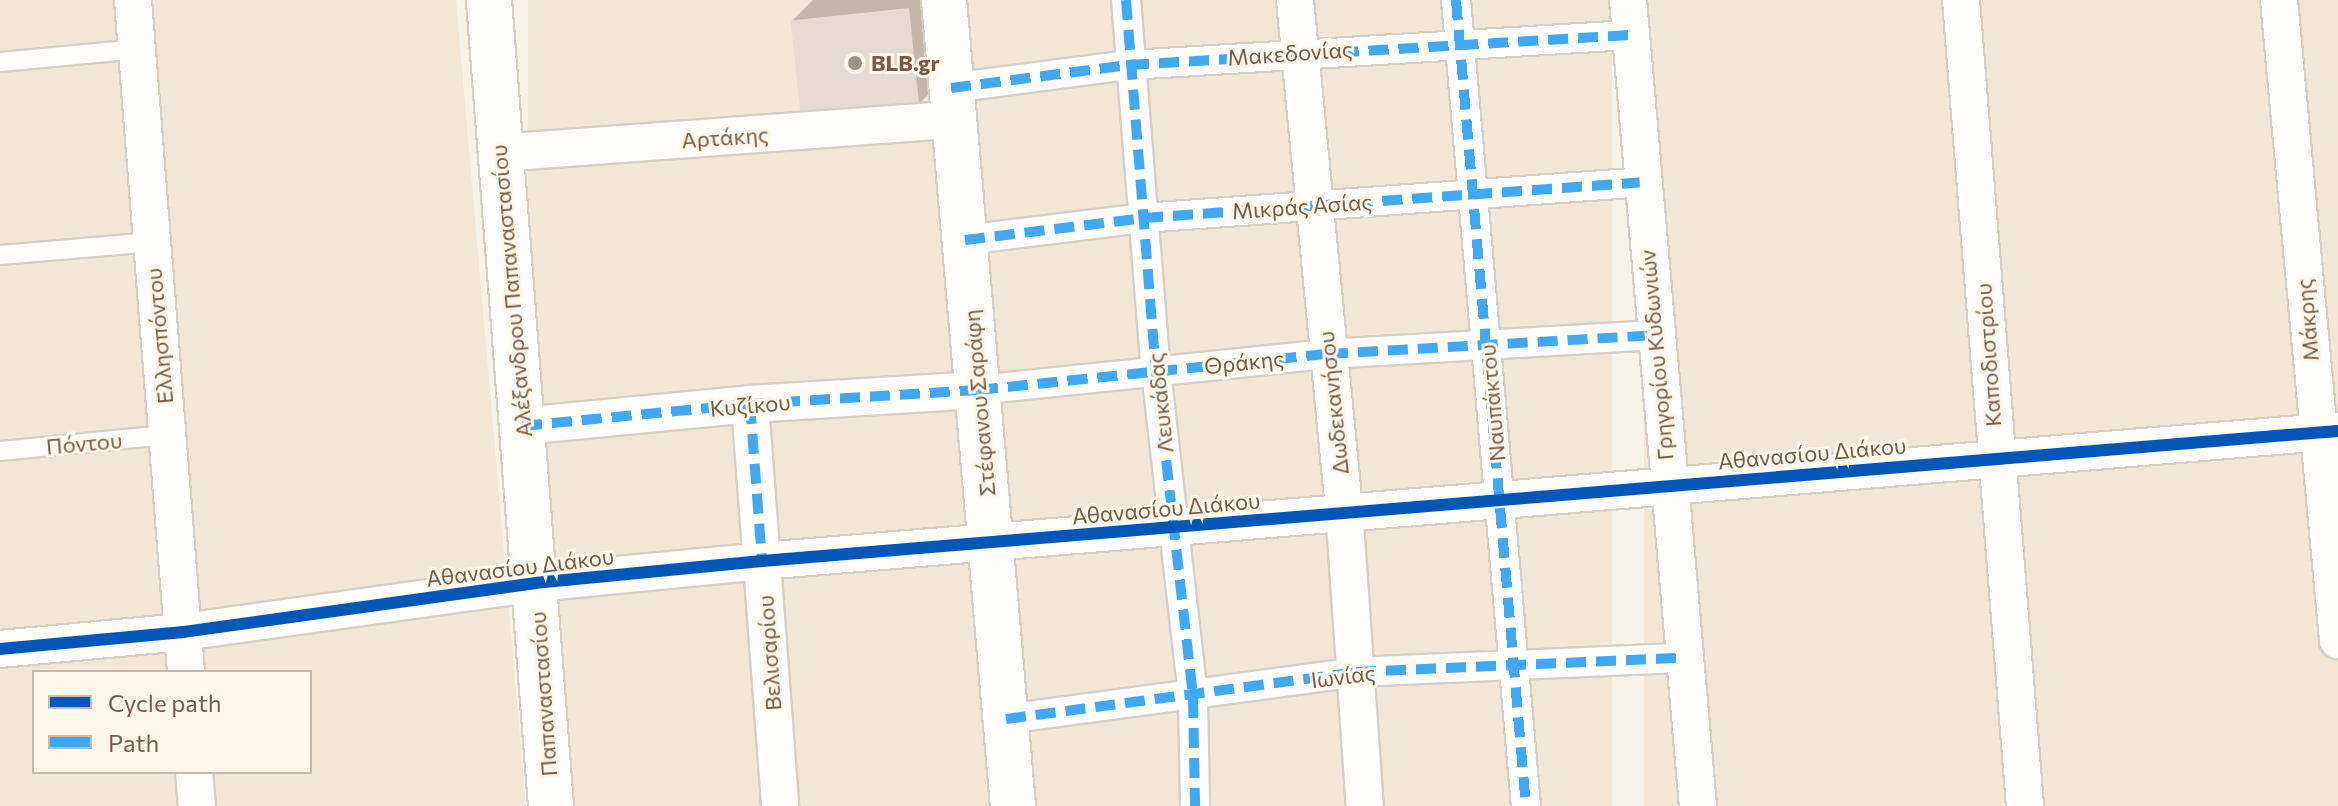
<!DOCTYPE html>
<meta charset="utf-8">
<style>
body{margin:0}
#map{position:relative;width:2338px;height:806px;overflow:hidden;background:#f8f3e9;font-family:Commissioner,sans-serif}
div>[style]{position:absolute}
.residential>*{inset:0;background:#f2e6d6;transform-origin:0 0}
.shadow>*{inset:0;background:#0003}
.building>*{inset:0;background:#e5dbd0;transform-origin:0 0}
.roads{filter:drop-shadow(2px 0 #d6cfc6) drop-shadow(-2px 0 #d6cfc6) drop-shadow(0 2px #d6cfc6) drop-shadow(0 -2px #d6cfc6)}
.service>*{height:18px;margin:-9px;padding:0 9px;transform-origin:9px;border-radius:9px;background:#fefdfc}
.pedestrian>*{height:28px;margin:-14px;padding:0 14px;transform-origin:14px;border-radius:14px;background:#fefdfc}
.minor>*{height:36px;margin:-18px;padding:0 18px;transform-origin:18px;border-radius:18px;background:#fefdfc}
.tertiary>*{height:44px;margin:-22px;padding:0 22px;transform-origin:22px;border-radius:22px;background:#fefdfc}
.quiet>*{height:10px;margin-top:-5px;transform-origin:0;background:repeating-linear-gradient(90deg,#3fa9f5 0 20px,transparent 0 30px)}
.cycleway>*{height:12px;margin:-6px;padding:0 6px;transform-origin:6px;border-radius:6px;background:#0057b8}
.dots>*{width:22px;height:22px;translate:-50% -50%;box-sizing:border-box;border:4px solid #fff8ea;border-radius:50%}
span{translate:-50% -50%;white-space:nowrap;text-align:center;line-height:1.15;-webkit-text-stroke:6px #fff8ea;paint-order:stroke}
.street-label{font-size:22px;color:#775b47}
.poi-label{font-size:22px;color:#775b47;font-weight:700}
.left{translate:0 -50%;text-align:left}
.legend{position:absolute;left:32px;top:670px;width:280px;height:104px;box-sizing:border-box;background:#fff8ea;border:2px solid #c9b9a9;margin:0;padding:10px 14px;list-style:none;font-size:24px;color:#775b47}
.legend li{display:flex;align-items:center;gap:16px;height:40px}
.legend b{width:40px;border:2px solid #c9b9a9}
</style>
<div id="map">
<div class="residential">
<i style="clip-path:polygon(evenodd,0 0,456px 0,526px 806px,0 806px,0 0,34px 672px,310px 672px,310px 772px,34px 772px,34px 672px)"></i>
<i style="left:528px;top:0;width:1084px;height:809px"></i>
<i style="left:1644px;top:0;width:694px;height:809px"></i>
</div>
<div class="shadow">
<i style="clip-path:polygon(813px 0,936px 0,943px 79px,918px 105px,793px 20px)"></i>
</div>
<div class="building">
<i style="left:909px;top:8px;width:100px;height:119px;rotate:84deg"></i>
</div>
<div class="roads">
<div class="service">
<i style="left:0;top:62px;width:138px;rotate:-5.4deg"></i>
<i style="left:0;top:255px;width:153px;rotate:-4.9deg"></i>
<i style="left:0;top:451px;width:168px;rotate:-5.5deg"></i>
</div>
<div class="pedestrian">
<i style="left:1126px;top:0;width:372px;rotate:85.4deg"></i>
<i style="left:1156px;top:371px;width:329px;rotate:83.5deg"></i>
<i style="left:1193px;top:698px;width:108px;rotate:88.9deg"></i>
<i style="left:1456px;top:0;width:809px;rotate:85.04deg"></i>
<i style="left:951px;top:88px;width:179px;rotate:-7.4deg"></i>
<i style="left:1129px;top:65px;width:502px;rotate:-3.43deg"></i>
<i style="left:965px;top:240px;width:179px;rotate:-7deg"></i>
<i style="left:1143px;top:218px;width:498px;rotate:-4.1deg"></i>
<i style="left:978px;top:390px;width:352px;rotate:-5.9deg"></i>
<i style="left:1328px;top:354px;width:328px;rotate:-3.3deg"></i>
<i style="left:1006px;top:719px;width:353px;rotate:-7.6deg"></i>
<i style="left:1356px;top:672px;width:326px;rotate:-2.5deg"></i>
</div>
<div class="minor">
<i style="left:133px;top:0;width:674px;rotate:85.49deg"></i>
<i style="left:1295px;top:0;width:511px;rotate:84.5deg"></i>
<i style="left:1344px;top:509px;width:298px;rotate:86deg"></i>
<i style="left:1628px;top:0;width:809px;rotate:85.04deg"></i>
<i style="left:1961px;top:0;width:809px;rotate:85.46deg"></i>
<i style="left:2279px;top:0;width:643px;rotate:84.73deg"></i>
<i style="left:499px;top:153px;width:453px;rotate:-4.2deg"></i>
<i style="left:750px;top:404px;width:403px;rotate:85.7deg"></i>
<i style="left:522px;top:426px;width:229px;rotate:-5.5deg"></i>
<i style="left:750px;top:404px;width:228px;rotate:-3.5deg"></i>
<i style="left:0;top:649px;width:184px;rotate:-5.3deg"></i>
<i style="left:183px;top:632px;width:354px;rotate:-7.9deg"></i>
<i style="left:534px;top:583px;width:229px;rotate:-5.5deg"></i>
<i style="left:762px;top:561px;width:1581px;rotate:-4.72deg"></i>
<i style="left:194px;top:772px;width:34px;rotate:85deg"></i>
</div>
<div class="tertiary">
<i style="left:489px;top:0;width:808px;rotate:85.6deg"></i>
<i style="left:944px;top:0;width:809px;rotate:85.11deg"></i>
</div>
</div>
<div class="quiet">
<i style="left:1126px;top:0;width:372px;rotate:85.4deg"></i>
<i style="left:1156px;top:371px;width:329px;rotate:83.5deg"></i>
<i style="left:1193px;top:698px;width:108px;rotate:88.9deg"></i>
<i style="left:1456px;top:0;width:809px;rotate:85.04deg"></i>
<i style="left:951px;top:88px;width:179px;rotate:-7.4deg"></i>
<i style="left:1129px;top:65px;width:502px;rotate:-3.43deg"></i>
<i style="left:965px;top:240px;width:179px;rotate:-7deg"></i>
<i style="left:1143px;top:218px;width:498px;rotate:-4.1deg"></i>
<i style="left:750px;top:404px;width:157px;rotate:85.6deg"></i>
<i style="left:522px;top:426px;width:229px;rotate:-5.5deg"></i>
<i style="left:750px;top:404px;width:228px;rotate:-3.5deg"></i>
<i style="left:978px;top:390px;width:352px;rotate:-5.9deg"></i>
<i style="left:1328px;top:354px;width:328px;rotate:-3.3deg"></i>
<i style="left:1006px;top:719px;width:353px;rotate:-7.6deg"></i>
<i style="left:1356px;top:672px;width:326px;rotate:-2.5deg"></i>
</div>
<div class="cycleway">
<i style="left:0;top:649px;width:184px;rotate:-5.3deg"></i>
<i style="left:183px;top:632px;width:354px;rotate:-7.9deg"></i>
<i style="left:534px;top:583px;width:229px;rotate:-5.5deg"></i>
<i style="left:762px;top:561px;width:1581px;rotate:-4.72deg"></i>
</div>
<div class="dots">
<i style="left:855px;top:63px;background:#a49080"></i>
</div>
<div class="street-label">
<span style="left:1290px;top:53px;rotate:-4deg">Μακεδονίας</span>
<span style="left:725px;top:137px;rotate:-4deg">Αρτάκης</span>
<span style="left:1302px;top:206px;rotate:-4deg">Μικράς Ασίας</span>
<span style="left:511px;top:291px;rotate:-95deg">Αλέξανδρου Παπαναστασίου</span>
<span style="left:2307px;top:320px;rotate:-95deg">Μάκρης</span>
<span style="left:159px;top:336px;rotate:-95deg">Ελλησπόντου</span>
<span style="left:1656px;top:355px;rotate:-95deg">Γρηγορίου Κυδωνιών</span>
<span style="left:1988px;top:355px;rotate:-94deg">Καποδιστρίου</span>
<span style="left:1244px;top:362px;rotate:-6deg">Θράκης</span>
<span style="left:979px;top:403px;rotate:-95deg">Στέφανου Σαράφη</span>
<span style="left:1160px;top:403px;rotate:-96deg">Λευκάδας</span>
<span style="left:1333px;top:403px;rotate:-96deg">Δωδεκανήσου</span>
<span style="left:1492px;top:403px;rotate:-95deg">Ναυπάκτου</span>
<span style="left:750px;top:405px;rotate:-5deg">Κυζίκου</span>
<span style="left:84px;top:443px;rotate:-5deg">Πόντου</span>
<span style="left:1812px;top:453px;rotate:-5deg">Αθανασίου Διάκου</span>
<span style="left:1166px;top:508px;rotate:-5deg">Αθανασίου Διάκου</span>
<span style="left:520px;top:567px;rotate:-7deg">Αθανασίου Διάκου</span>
<span style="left:769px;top:653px;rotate:-94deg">Βελισαρίου</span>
<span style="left:1343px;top:676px;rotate:-7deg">Ιωνίας</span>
<span style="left:543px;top:694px;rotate:-94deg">Παπαναστασίου</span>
</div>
<div class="poi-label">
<span class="left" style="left:871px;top:63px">BLB.gr</span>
</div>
<ul class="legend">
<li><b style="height:10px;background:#0057b8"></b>Cycle path</li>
<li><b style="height:10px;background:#3fa9f5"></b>Path</li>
</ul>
</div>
